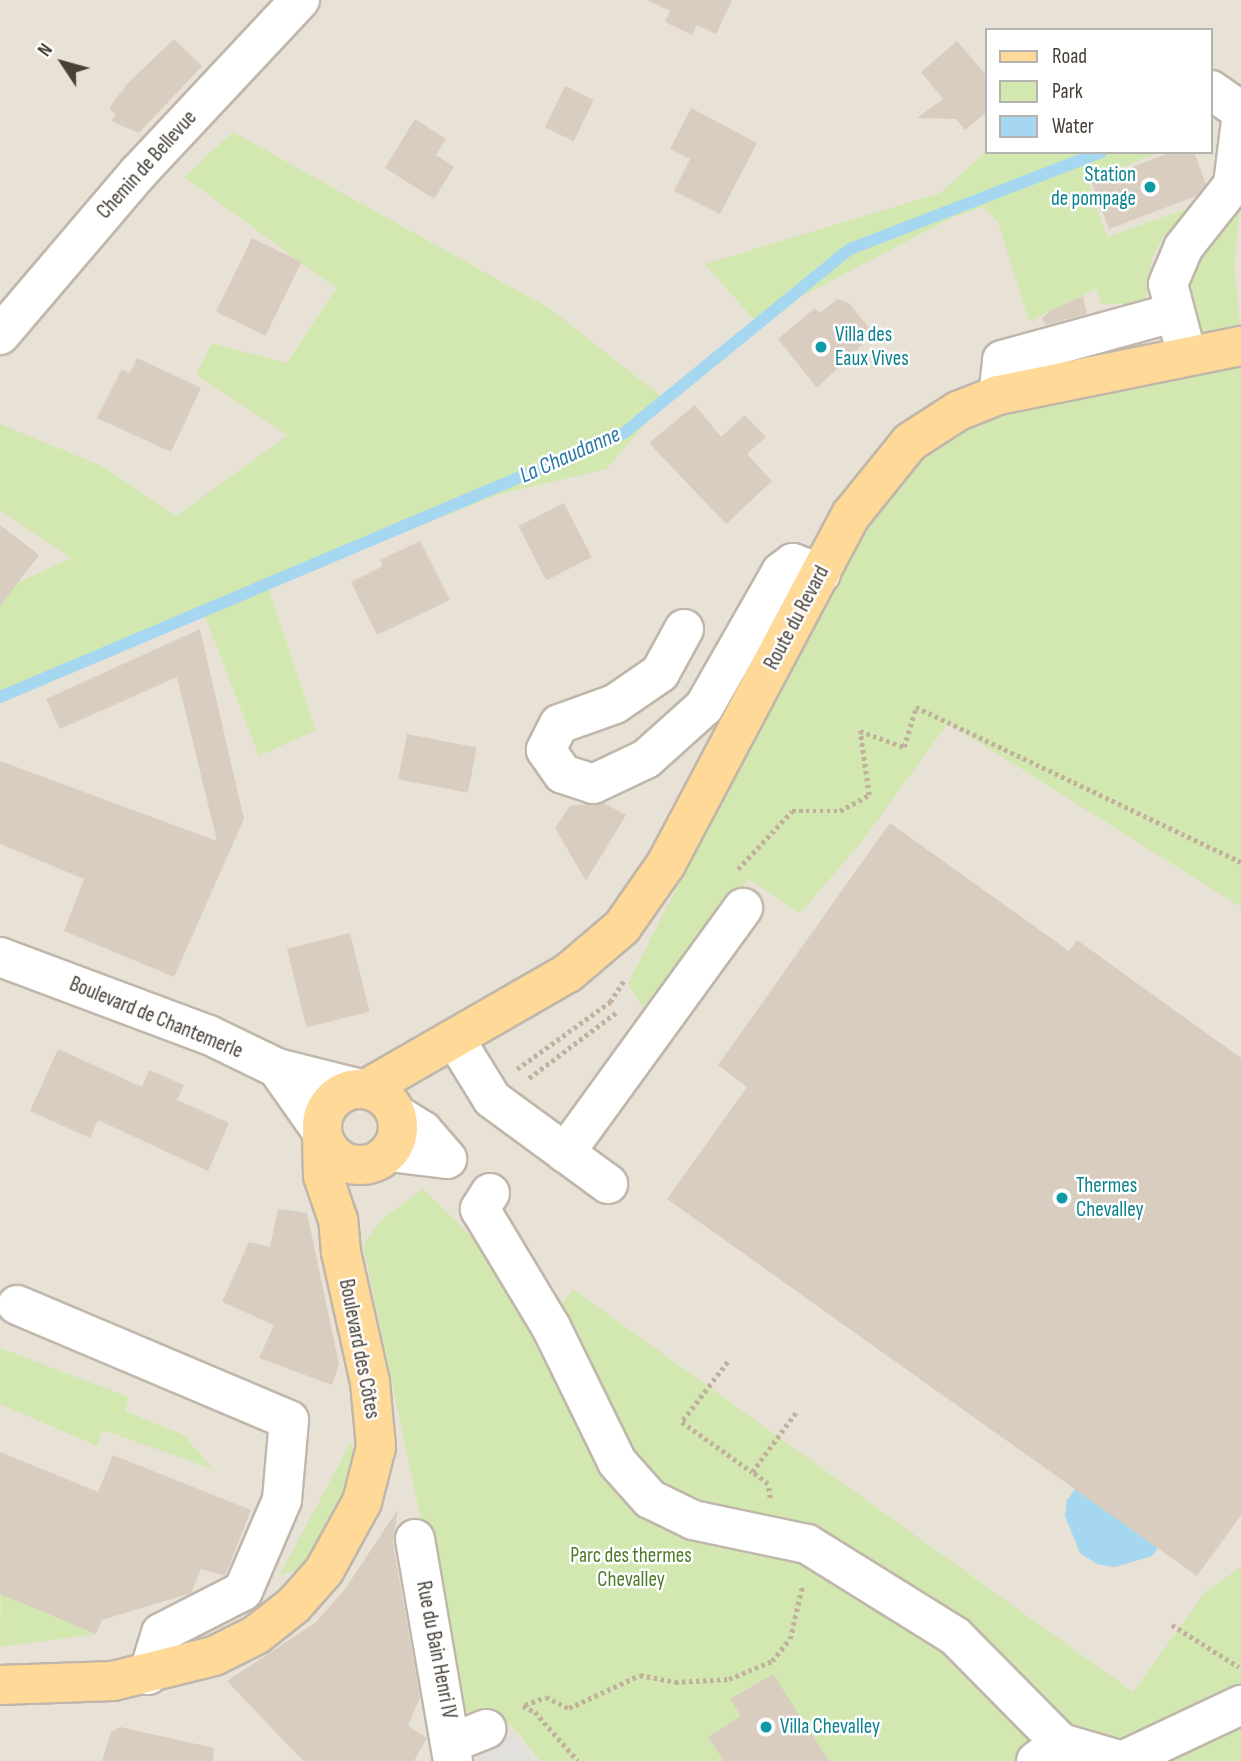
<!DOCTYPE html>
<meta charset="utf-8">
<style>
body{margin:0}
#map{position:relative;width:1241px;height:1761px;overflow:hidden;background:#f4efe8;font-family:"Sofia Sans Condensed",sans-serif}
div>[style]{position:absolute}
.residential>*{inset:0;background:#e8e1d6}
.green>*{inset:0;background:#d3e8b1}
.parking>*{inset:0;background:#e2e0dd}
.water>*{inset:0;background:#a5d7f0}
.stream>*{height:12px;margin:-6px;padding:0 6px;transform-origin:6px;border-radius:6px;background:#a5d7f0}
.building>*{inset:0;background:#d9cdc0;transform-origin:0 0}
.path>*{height:4.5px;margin-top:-2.25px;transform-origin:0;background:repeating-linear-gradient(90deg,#c1b19c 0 3.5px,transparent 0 7px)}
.roads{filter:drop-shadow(2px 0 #c0b7aa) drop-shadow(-2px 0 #c0b7aa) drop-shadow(0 2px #c0b7aa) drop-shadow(0 -2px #c0b7aa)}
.minor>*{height:38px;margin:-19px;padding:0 19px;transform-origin:19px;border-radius:19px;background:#fff}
.major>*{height:38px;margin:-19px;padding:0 19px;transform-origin:19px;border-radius:19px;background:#fed997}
.major>.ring{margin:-19px;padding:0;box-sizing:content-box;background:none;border:38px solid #fed997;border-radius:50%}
.dots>*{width:19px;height:19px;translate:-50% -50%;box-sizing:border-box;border:4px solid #fff;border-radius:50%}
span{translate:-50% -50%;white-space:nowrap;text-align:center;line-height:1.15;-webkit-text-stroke:5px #fff;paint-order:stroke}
.street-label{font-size:21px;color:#474037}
.culture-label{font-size:21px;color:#0d838f}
.right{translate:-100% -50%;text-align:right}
.left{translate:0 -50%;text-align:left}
.park-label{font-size:21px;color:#4e7a29}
.water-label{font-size:23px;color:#2c79a4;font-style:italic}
.legend{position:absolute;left:985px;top:28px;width:228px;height:126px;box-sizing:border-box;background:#fff;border:2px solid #b5b3af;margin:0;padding:9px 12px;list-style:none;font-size:21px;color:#474037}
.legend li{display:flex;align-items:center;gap:14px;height:35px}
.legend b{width:35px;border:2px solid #b5b3af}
.north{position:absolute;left:28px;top:28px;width:70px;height:70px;-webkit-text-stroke:5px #fff;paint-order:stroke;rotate:306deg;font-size:19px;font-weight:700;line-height:28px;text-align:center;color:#474037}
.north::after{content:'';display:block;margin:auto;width:24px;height:32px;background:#474037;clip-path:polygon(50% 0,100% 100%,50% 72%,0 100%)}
</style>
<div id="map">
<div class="residential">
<i style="clip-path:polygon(evenodd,0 0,1241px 0,1241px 1761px,0 1761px,0 0,987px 30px,1211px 30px,1211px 152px,987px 152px,987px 30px)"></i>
</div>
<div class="green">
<i style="clip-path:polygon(233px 132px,549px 308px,666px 400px,606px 469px,497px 495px,268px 586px,316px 730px,259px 756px,201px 606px,0 699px,0 591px,71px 558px,0 510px,0 424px,102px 466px,176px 516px,288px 435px,196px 375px,212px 343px,287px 363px,336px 288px,184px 177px)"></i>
<i style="clip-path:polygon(987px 151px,1161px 152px,1088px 181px,1107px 237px,1194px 206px,1165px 234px,1152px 257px,1145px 304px,1101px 304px,1096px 289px,1029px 321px,998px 222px,983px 207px,953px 217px,755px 321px,705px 264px,940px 193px)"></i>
<i style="clip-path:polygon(1241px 196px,1234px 267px,1241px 331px,1195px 338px,1184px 269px)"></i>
<i style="clip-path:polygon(1241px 357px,1241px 907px,948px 723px,863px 840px,800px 914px,749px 879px,644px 1010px,628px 984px,875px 497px,940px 428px)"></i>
<i style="clip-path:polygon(423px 1189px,498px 1263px,558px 1310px,573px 1289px,1133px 1692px,1206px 1591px,1241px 1567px,1241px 1761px,540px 1761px,513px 1727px,461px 1710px,363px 1245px,382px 1219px)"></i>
<i style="clip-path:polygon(0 1348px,129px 1397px,125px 1411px,184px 1435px,213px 1469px,103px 1430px,97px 1446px,0 1404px)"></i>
<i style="clip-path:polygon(351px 1442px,358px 1465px,341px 1509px,303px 1567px,279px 1576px)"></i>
<i style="clip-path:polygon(1px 1594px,96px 1634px,0 1647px)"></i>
</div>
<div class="parking">
<i style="clip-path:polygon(513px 1734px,534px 1761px,476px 1761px,482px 1747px)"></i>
</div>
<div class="water">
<i style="clip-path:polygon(1112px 1441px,1175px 1524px,1152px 1556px,1115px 1567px,1097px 1564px,1080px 1553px,1065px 1516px,1067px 1500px)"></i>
</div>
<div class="stream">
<i style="left:0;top:697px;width:678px;rotate:-22.93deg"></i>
<i style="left:624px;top:433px;width:291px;rotate:-39.2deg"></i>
<i style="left:850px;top:249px;width:270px;rotate:-21.1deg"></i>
</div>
<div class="building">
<i style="clip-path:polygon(647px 0,732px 0,716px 34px,697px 25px,692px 35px,665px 22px,670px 11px)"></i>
<i style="clip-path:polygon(174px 39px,202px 66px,139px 133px,111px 121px,116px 114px,109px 108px,128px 83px)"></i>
<i style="clip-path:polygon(957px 41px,987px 76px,987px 112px,965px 130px,956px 119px,917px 118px,943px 99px,921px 72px)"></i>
<i style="left:565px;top:86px;width:32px;height:46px;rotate:26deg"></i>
<i style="clip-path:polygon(691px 108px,757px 143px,720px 214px,674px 191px,690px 159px,670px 149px)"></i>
<i style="clip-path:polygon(415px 119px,446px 139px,436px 155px,454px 167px,434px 199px,385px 168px)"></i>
<i style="clip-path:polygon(1171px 152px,1194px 152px,1206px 184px,1196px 196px,1109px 229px,1092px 183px)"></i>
<i style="left:252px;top:238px;width:55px;height:82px;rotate:26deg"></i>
<i style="clip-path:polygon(1083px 296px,1087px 314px,1046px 325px,1042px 318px,1051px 310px)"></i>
<i style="clip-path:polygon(838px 299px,849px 303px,869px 328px,867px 340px,817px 388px,778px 339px,815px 308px,819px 313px)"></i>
<i style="clip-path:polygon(137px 358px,201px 388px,171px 452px,97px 418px,122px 369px,130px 373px)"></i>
<i style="clip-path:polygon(695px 405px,721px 437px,745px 415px,766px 437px,747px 454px,772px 481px,726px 524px,649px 443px)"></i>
<i style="left:564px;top:503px;width:61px;height:51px;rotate:63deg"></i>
<i style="clip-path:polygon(0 525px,39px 555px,0 606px)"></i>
<i style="clip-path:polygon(420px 541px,450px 600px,377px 635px,351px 582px,383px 566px,380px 560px)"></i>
<i style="clip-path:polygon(200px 629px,244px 819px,174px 977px,64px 931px,84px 879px,0 844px,0 761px,217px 841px,177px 677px,60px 729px,46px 699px)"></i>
<i style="left:407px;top:734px;width:71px;height:46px;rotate:11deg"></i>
<i style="clip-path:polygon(604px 803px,626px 815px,586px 881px,555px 828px,570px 806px)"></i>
<i style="clip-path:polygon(890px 823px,1069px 951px,1077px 940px,1241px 1058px,1241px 1515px,1197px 1576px,667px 1199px,747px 1087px,718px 1065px)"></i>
<i style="left:350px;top:933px;width:81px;height:65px;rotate:76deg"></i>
<i style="clip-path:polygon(58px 1049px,142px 1087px,149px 1070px,184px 1085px,177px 1100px,229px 1123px,208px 1171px,98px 1120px,90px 1138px,30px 1111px)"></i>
<i style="clip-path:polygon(278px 1209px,307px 1213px,339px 1364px,332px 1385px,259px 1358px,274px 1325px,222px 1302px,249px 1242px,270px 1247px)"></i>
<i style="clip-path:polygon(0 1452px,98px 1492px,113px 1455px,251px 1510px,225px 1576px,201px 1569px,191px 1593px,102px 1620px,96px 1634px,0 1594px)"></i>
<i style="clip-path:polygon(398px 1509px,393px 1543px,420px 1697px,408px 1726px,427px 1738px,414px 1761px,303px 1761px,227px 1681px,315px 1623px,345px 1589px)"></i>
<i style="clip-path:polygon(773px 1674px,829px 1761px,724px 1761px,708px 1737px,741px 1716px,730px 1699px)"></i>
<i style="clip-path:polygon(120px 1727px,214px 1748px,213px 1761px,102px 1761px,111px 1732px)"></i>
</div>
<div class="path">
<i style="left:738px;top:869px;width:79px;rotate:-47deg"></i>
<i style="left:792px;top:811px;width:48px"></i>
<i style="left:840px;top:811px;width:33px;rotate:-29deg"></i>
<i style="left:869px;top:795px;width:65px;rotate:-98deg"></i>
<i style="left:860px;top:731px;width:47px;rotate:20deg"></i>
<i style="left:904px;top:747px;width:42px;rotate:-73.3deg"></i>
<i style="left:916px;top:707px;width:360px;rotate:25.5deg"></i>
<i style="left:517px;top:1069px;width:115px;rotate:-35.8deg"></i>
<i style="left:610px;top:1002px;width:27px;rotate:-57deg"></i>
<i style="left:529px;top:1078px;width:110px;rotate:-36.9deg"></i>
<i style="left:728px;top:1362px;width:76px;rotate:127.5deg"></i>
<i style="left:682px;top:1422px;width:86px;rotate:35.5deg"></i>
<i style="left:770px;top:1498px;width:14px;rotate:-98deg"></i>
<i style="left:768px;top:1484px;width:20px;rotate:-143deg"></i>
<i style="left:752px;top:1472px;width:76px;rotate:-53.6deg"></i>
<i style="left:1172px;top:1625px;width:79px;rotate:32.1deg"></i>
<i style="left:525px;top:1705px;width:22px;rotate:-21deg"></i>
<i style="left:546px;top:1697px;width:25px;rotate:26deg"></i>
<i style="left:569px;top:1708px;width:78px;rotate:-24.9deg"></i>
<i style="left:640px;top:1675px;width:36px;rotate:11deg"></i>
<i style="left:675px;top:1682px;width:54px;rotate:-3.2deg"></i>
<i style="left:729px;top:1679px;width:47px;rotate:-22.7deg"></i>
<i style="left:772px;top:1661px;width:28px;rotate:-51deg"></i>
<i style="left:790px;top:1639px;width:53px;rotate:-77deg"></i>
<i style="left:523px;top:1706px;width:13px;rotate:27deg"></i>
<i style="left:535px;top:1712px;width:65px;rotate:48.7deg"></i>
</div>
<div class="roads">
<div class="minor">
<i style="left:1211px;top:90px;width:37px;rotate:35deg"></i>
<i style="left:0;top:335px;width:213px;rotate:-49.6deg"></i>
<i style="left:138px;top:173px;width:237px;rotate:-46.9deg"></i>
<i style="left:1187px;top:356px;width:74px;rotate:-104.8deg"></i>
<i style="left:1168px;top:284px;width:39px;rotate:-67deg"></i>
<i style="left:1183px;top:248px;width:80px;rotate:-51.6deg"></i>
<i style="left:1233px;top:185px;width:64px;rotate:-82.9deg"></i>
<i style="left:998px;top:395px;width:35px;rotate:-83deg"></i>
<i style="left:1002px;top:360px;width:177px;rotate:-15.4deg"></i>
<i style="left:684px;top:629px;width:50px;rotate:118.6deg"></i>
<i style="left:660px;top:673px;width:55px;rotate:145.4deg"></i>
<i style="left:615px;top:704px;width:59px;rotate:160.3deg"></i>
<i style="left:559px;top:724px;width:29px;rotate:117deg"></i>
<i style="left:546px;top:750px;width:29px;rotate:55deg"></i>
<i style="left:563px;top:774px;width:32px;rotate:18deg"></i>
<i style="left:593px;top:784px;width:59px;rotate:-25.3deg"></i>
<i style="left:646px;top:759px;width:78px;rotate:-41.9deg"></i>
<i style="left:704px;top:707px;width:155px;rotate:-60.3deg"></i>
<i style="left:781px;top:572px;width:15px;rotate:-37deg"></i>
<i style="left:793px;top:563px;width:30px;rotate:21deg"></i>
<i style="left:0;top:957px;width:223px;rotate:20.5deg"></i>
<i style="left:209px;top:1035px;width:76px;rotate:25.9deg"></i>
<i style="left:277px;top:1068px;width:78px;rotate:54.9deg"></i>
<i style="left:455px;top:1039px;width:70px;rotate:58.3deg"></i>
<i style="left:492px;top:1099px;width:144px;rotate:36.2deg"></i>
<i style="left:277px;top:1068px;width:82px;rotate:14deg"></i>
<i style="left:396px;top:1114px;width:32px;rotate:32deg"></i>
<i style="left:423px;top:1131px;width:37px;rotate:49deg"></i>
<i style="left:389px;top:1152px;width:58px;rotate:6.9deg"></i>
<i style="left:565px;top:1153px;width:303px;rotate:-54deg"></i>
<i style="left:490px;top:1193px;width:19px;rotate:122deg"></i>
<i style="left:480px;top:1209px;width:138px;rotate:59deg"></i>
<i style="left:551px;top:1327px;width:150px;rotate:63.9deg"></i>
<i style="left:617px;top:1462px;width:50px;rotate:48.3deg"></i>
<i style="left:650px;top:1499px;width:48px;rotate:26deg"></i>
<i style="left:693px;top:1520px;width:116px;rotate:11.9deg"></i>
<i style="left:807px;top:1544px;width:174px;rotate:31.9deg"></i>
<i style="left:955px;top:1636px;width:151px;rotate:45.3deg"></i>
<i style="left:17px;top:1305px;width:295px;rotate:22.9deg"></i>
<i style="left:289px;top:1420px;width:80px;rotate:95deg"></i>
<i style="left:282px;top:1500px;width:99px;rotate:113.2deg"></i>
<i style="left:243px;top:1591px;width:92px;rotate:152.9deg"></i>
<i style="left:161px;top:1633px;width:44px;rotate:107.2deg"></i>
<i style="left:415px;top:1539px;width:225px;rotate:80.3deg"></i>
<i style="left:454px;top:1742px;width:35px;rotate:-22deg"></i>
<i style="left:1036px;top:1761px;width:31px;rotate:-36deg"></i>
<i style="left:1061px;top:1743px;width:64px;rotate:16.4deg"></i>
<i style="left:1122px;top:1761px;width:132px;rotate:-25.2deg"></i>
</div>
<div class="major">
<i class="ring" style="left:322px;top:1089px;width:38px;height:38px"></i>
<i style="left:366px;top:1089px;width:233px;rotate:-29.9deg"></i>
<i style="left:568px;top:973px;width:71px;rotate:-40.4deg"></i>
<i style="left:622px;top:927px;width:77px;rotate:-55.1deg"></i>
<i style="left:666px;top:864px;width:395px;rotate:-62.1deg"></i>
<i style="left:851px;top:515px;width:94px;rotate:-51.1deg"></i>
<i style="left:910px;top:442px;width:57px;rotate:-32.9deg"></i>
<i style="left:958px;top:411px;width:43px;rotate:-21.8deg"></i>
<i style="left:998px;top:395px;width:248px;rotate:-11.4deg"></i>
<i style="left:0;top:1685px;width:113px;rotate:-2deg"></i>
<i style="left:113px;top:1681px;width:104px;rotate:-13.9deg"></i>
<i style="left:214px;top:1656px;width:47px;rotate:-26.6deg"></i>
<i style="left:256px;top:1635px;width:48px;rotate:-38.3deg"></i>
<i style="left:294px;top:1605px;width:45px;rotate:-48.6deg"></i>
<i style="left:324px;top:1571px;width:79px;rotate:-61.2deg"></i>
<i style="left:362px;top:1502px;width:57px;rotate:-75.7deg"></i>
<i style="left:376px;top:1447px;width:65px;rotate:-95.3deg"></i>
<i style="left:370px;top:1382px;width:133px;rotate:-102.6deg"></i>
<i style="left:341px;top:1252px;width:32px;rotate:-95deg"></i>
<i style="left:338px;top:1220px;width:46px;rotate:-108.8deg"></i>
<i style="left:323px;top:1176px;width:40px;rotate:-91.4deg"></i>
</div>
</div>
<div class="dots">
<i style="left:1150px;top:187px;background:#0f9aa8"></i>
<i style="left:821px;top:347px;background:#0f9aa8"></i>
<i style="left:1062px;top:1198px;background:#0f9aa8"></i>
<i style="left:766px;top:1727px;background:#0f9aa8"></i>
</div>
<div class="street-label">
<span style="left:147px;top:165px;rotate:-48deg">Chemin de Bellevue</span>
<span style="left:797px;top:618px;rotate:-62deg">Route du Revard</span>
<span style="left:156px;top:1018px;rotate:22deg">Boulevard de Chantemerle</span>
<span style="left:359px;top:1349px;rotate:79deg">Boulevard des Côtes</span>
<span style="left:436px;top:1650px;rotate:79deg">Rue du Bain Henri IV</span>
</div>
<div class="culture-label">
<span class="right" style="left:1136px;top:187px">Station<br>de pompage</span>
<span class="left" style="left:835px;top:347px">Villa des<br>Eaux Vives</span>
<span class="left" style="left:1076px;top:1198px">Thermes<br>Chevalley</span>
<span class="left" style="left:780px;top:1727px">Villa Chevalley</span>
</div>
<div class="park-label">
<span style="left:631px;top:1568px">Parc des thermes<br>Chevalley</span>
</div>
<div class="water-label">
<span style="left:570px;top:455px;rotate:-24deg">La Chaudanne</span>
</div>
<ul class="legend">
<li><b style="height:9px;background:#fed997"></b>Road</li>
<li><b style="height:19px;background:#d3e8b1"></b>Park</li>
<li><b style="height:19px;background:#a5d7f0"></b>Water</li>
</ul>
<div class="north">N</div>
</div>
